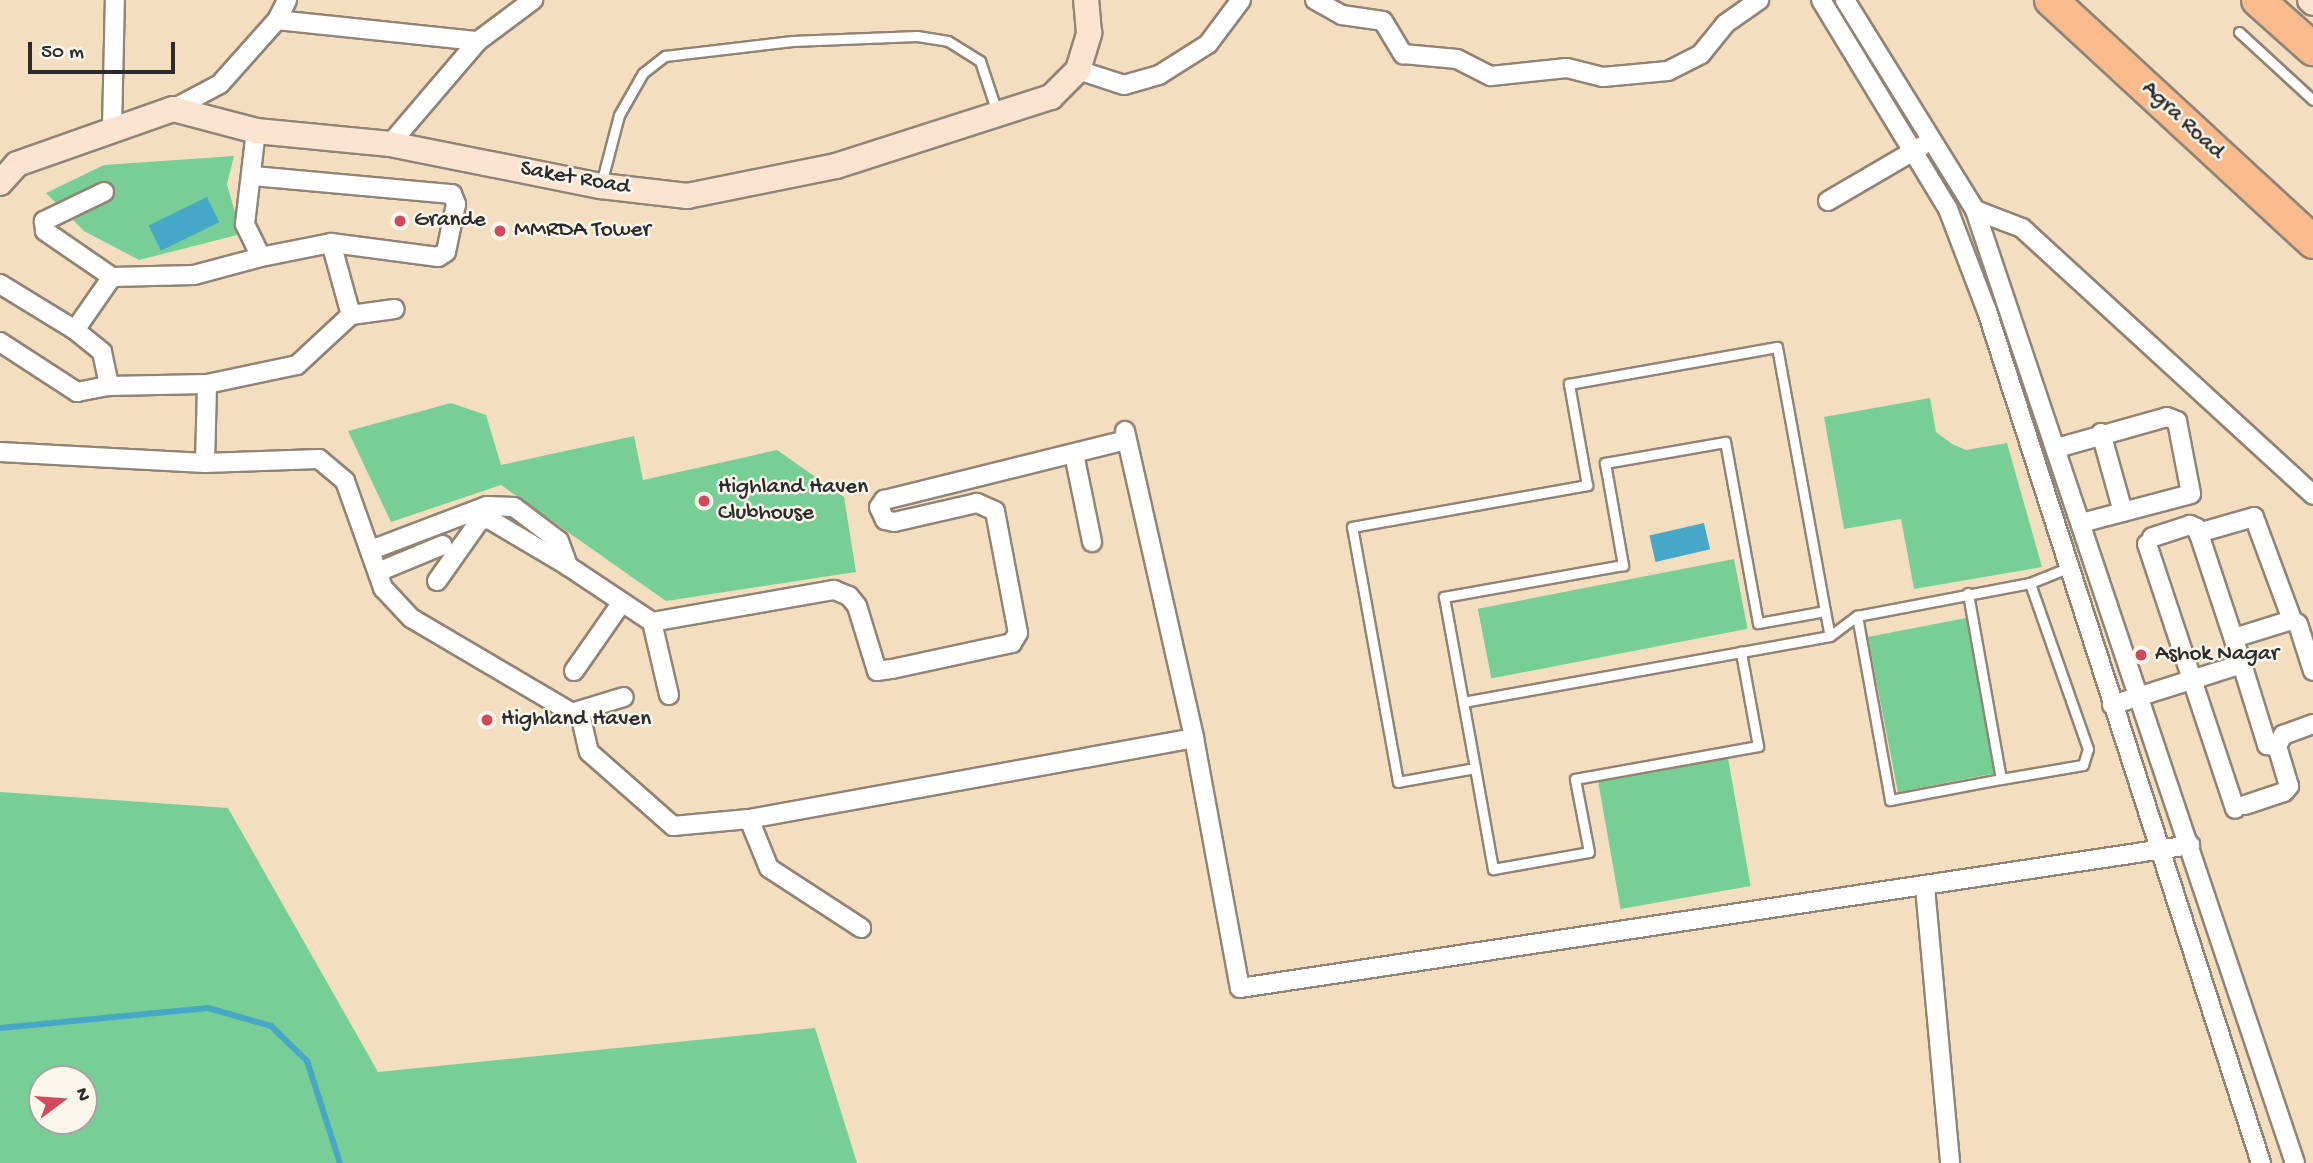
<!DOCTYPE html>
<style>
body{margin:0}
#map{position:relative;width:2313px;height:1163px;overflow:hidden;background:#f4dec0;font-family:"Gochi Hand",sans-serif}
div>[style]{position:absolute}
.green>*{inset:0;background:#77cf95;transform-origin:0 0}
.water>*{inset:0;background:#46a8c6;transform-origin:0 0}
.stream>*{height:6px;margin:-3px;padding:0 3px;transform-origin:3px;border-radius:3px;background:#46a8c6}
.roads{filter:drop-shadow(2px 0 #908476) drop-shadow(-2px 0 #908476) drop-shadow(0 2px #908476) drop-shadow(0 -2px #908476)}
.lane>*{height:9px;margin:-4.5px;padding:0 4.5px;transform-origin:4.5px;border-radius:4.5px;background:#fff}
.street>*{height:18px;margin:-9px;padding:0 9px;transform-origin:9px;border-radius:9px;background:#fff}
.secondary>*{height:24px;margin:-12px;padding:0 12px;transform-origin:12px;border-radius:12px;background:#fde4d1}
.highway>*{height:32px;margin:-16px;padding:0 16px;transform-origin:16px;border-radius:16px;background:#fabb8c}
.dots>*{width:19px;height:19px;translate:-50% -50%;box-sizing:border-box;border:4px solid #fbf7ec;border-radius:50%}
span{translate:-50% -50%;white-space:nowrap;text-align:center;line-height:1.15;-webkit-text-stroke:5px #fbf7ec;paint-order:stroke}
.street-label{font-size:23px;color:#2b2b2b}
.poi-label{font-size:23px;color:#2b2b2b}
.left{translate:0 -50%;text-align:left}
.north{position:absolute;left:28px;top:1065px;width:70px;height:70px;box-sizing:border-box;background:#fbf7ec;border:2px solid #a8a59f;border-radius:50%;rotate:74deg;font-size:19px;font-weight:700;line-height:28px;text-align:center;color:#2b2b2b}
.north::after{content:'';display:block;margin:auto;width:24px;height:32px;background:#d1495b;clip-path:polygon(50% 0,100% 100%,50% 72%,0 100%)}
.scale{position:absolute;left:28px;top:42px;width:147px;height:32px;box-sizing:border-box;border:4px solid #2b2b2b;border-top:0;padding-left:9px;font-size:21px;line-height:24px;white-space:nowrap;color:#2b2b2b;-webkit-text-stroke:5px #fbf7ec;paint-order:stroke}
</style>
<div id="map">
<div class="green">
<i style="clip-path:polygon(234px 156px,227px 184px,241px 234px,139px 260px,84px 231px,46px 193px,104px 165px)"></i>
<i style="clip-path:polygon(1930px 398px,1936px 432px,1952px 444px,1966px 450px,2007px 443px,2042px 567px,1914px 589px,1901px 519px,1844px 529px,1824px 417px)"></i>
<i style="clip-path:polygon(451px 403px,486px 415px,501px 465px,634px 436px,643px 480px,777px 450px,844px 497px,856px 572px,666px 601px,501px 485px,391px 522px,348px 431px)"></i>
<i style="left:1734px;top:559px;width:71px;height:261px;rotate:79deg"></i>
<i style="left:1966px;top:618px;width:158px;height:100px;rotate:79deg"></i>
<i style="left:1728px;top:758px;width:130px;height:132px;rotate:80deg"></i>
<i style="clip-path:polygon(evenodd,0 792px,228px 808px,378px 1072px,815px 1028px,857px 1163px,0 1163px,0 792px,42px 1079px,84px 1079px,84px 1121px,42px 1121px,42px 1079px)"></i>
</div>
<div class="water">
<i style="left:207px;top:197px;width:28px;height:65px;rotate:64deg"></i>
<i style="left:1704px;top:523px;width:27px;height:56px;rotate:77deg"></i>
</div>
<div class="stream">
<i style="left:0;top:1028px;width:209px;rotate:-5.5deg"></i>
<i style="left:208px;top:1008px;width:66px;rotate:15.9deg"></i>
<i style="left:271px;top:1026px;width:50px;rotate:44.2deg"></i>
<i style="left:307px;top:1061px;width:107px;rotate:72.1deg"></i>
</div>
<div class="roads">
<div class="lane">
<i style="left:2239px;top:32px;width:100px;rotate:42.6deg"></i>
<i style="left:601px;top:184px;width:71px;rotate:-75.4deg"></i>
<i style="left:619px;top:115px;width:48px;rotate:-60.3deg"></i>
<i style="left:643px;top:73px;width:28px;rotate:-38deg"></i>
<i style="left:665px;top:56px;width:128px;rotate:-6.7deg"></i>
<i style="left:792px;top:41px;width:125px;rotate:-2.3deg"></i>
<i style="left:917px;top:36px;width:31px;rotate:9deg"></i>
<i style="left:948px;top:41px;width:38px;rotate:32deg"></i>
<i style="left:980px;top:61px;width:54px;rotate:71.6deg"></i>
<i style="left:1825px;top:611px;width:68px;rotate:169.8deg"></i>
<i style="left:1758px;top:623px;width:184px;rotate:-100.3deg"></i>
<i style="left:1725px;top:442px;width:122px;rotate:170.1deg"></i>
<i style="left:1605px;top:463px;width:104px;rotate:80deg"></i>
<i style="left:1623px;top:565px;width:182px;rotate:169.9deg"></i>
<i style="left:1444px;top:597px;width:174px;rotate:79.7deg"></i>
<i style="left:1475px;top:768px;width:78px;rotate:169.7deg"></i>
<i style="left:1398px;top:782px;width:259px;rotate:-100.2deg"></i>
<i style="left:1352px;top:527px;width:239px;rotate:-10.1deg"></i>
<i style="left:1587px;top:485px;width:103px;rotate:-100.1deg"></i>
<i style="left:1569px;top:384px;width:211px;rotate:-10.1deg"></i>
<i style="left:1777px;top:347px;width:268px;rotate:79.7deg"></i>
<i style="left:1825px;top:611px;width:25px;rotate:79deg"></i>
<i style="left:1857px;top:616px;width:187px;rotate:79.8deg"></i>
<i style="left:1890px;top:800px;width:113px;rotate:-10.7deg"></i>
<i style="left:2001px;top:779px;width:189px;rotate:-100.1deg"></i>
<i style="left:1463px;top:702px;width:373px;rotate:-10.2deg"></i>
<i style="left:1830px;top:636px;width:34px;rotate:-37deg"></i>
<i style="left:1857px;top:616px;width:176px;rotate:-10.8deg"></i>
<i style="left:2030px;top:583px;width:43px;rotate:-21.8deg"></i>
<i style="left:1475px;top:768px;width:103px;rotate:79.9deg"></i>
<i style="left:1493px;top:869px;width:97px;rotate:-10deg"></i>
<i style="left:1589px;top:852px;width:74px;rotate:-100.9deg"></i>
<i style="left:1575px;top:779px;width:186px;rotate:-10.2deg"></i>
<i style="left:1758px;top:746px;width:96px;rotate:-100.3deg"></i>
<i style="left:2001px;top:779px;width:83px;rotate:-9.7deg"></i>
<i style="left:2083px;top:765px;width:17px;rotate:-73deg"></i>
<i style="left:2088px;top:749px;width:176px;rotate:-109.3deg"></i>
</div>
<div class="street">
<i style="left:1315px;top:0;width:31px;rotate:29deg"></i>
<i style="left:1342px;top:15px;width:41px;rotate:8.3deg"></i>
<i style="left:1383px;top:21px;width:39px;rotate:59deg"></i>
<i style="left:1403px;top:54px;width:54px;rotate:5.3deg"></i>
<i style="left:1457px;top:59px;width:38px;rotate:27deg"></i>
<i style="left:1491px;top:76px;width:76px;rotate:-6deg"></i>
<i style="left:1567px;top:68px;width:37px;rotate:14deg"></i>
<i style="left:1603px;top:77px;width:65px;rotate:-5.3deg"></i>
<i style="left:1668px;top:71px;width:37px;rotate:-27deg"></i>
<i style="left:1701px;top:54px;width:38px;rotate:-51deg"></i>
<i style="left:1725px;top:24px;width:42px;rotate:-35.2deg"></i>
<i style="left:1821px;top:0;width:245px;rotate:58.7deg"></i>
<i style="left:1948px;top:209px;width:109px;rotate:69.1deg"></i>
<i style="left:1987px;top:311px;width:895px;rotate:72.17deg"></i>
<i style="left:1845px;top:0;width:247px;rotate:58.2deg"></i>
<i style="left:1975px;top:210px;width:1005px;rotate:71.44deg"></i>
<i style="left:277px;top:20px;width:202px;rotate:6deg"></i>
<i style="left:1078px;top:70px;width:48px;rotate:18.1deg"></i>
<i style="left:1124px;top:85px;width:36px;rotate:-16deg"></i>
<i style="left:1159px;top:75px;width:58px;rotate:-32.3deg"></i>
<i style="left:1208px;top:44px;width:55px;rotate:-53.1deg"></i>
<i style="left:173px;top:109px;width:53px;rotate:-28deg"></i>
<i style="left:220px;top:84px;width:86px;rotate:-48.3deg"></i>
<i style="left:277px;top:20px;width:22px;rotate:-63deg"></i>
<i style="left:112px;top:128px;width:128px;rotate:-88.7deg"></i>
<i style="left:390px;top:144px;width:135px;rotate:-49.5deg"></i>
<i style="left:478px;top:41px;width:69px;rotate:-36.7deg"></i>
<i style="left:253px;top:176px;width:200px;rotate:5.2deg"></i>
<i style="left:452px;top:194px;width:11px;rotate:68deg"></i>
<i style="left:456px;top:204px;width:49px;rotate:101.8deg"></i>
<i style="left:446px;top:252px;width:9px;rotate:148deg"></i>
<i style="left:438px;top:257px;width:108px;rotate:-172.5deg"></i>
<i style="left:331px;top:243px;width:71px;rotate:168.7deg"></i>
<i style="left:104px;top:192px;width:67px;rotate:154.2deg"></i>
<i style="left:44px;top:221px;width:10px;rotate:84deg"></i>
<i style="left:45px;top:231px;width:81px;rotate:34.5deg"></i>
<i style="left:112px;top:277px;width:82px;rotate:-1.4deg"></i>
<i style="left:194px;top:275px;width:69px;rotate:-15deg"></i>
<i style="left:261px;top:257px;width:37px;rotate:-116deg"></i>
<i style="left:245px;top:224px;width:94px;rotate:-83.3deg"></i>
<i style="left:1828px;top:201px;width:109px;rotate:-30.3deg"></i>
<i style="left:1975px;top:210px;width:50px;rotate:21deg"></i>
<i style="left:2022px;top:228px;width:395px;rotate:42.5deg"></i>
<i style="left:0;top:284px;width:88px;rotate:31.5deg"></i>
<i style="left:75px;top:330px;width:65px;rotate:-55.1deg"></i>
<i style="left:351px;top:315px;width:44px;rotate:-7.8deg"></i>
<i style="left:75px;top:330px;width:35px;rotate:39deg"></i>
<i style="left:102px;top:352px;width:35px;rotate:78deg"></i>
<i style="left:109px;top:386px;width:98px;rotate:-1.2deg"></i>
<i style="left:207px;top:384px;width:92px;rotate:-11.9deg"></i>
<i style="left:297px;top:365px;width:74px;rotate:-42.8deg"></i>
<i style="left:351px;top:315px;width:75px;rotate:-105.5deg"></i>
<i style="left:0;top:342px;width:92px;rotate:33deg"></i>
<i style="left:77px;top:392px;width:33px;rotate:-11deg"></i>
<i style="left:1125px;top:431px;width:315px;rotate:77.3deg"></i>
<i style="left:2101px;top:433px;width:82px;rotate:74.4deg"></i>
<i style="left:2057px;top:448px;width:114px;rotate:-15.7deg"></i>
<i style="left:2167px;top:417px;width:11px;rotate:22deg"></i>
<i style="left:2177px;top:421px;width:74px;rotate:79.1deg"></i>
<i style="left:2191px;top:494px;width:114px;rotate:165.2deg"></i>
<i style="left:0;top:452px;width:205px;rotate:3.1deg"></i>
<i style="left:205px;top:463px;width:114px;rotate:-2deg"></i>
<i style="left:319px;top:459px;width:34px;rotate:40deg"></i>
<i style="left:345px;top:481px;width:114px;rotate:70.4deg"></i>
<i style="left:383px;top:588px;width:41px;rotate:47deg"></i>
<i style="left:411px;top:618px;width:197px;rotate:30.5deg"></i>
<i style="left:581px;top:718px;width:35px;rotate:77deg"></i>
<i style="left:589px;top:752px;width:112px;rotate:41.4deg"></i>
<i style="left:673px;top:826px;width:76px;rotate:-5.3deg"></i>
<i style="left:749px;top:819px;width:452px;rotate:-10.3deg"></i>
<i style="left:1194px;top:738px;width:254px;rotate:79.6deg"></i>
<i style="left:1240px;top:988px;width:961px;rotate:-8.56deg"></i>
<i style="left:1074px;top:454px;width:90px;rotate:78.4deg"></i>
<i style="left:205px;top:463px;width:79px;rotate:-88.5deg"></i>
<i style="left:2198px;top:533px;width:58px;rotate:-15.9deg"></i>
<i style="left:2254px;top:517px;width:110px;rotate:69.7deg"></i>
<i style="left:2147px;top:544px;width:279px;rotate:71.6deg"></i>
<i style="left:371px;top:550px;width:124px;rotate:-20.8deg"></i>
<i style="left:487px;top:506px;width:27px;rotate:2deg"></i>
<i style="left:514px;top:507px;width:56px;rotate:37.1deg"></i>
<i style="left:559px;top:541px;width:27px;rotate:70deg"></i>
<i style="left:568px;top:566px;width:101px;rotate:33.7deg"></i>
<i style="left:652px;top:622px;width:185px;rotate:-10deg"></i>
<i style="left:834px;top:590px;width:16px;rotate:22deg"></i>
<i style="left:849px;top:596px;width:13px;rotate:51deg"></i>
<i style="left:857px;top:606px;width:68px;rotate:72.9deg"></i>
<i style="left:877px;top:671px;width:15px;rotate:-8deg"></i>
<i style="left:892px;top:669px;width:123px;rotate:-12.2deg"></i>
<i style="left:1012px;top:643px;width:12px;rotate:-59deg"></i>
<i style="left:1018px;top:633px;width:124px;rotate:-100.7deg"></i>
<i style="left:995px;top:511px;width:20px;rotate:-156deg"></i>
<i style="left:977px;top:503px;width:85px;rotate:167.1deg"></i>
<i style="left:894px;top:522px;width:9px;rotate:-167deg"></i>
<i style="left:885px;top:520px;width:14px;rotate:-115deg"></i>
<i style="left:879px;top:507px;width:9px;rotate:-54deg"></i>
<i style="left:884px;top:500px;width:250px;rotate:-13.9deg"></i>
<i style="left:378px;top:572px;width:70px;rotate:-22.6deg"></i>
<i style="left:437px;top:581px;width:75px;rotate:-54.8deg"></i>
<i style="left:480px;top:520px;width:9px;rotate:-6deg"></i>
<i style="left:489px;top:519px;width:92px;rotate:30.7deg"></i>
<i style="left:652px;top:622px;width:75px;rotate:76.9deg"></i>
<i style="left:2234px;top:638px;width:61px;rotate:-17.2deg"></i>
<i style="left:2292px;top:620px;width:7px;rotate:34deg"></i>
<i style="left:2298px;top:624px;width:49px;rotate:72.3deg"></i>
<i style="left:2242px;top:664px;width:85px;rotate:72.8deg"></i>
<i style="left:2267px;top:745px;width:10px;rotate:6deg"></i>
<i style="left:2277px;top:746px;width:42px;rotate:73.3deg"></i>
<i style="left:2289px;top:786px;width:8px;rotate:130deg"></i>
<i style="left:2284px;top:792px;width:41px;rotate:161.6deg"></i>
<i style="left:574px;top:671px;width:80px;rotate:-55.1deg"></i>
<i style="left:2112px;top:705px;width:136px;rotate:-17.5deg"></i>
<i style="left:2242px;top:664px;width:143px;rotate:-108.3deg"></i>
<i style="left:2197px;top:528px;width:8px;rotate:-157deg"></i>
<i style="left:2190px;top:525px;width:40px;rotate:162deg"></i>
<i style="left:571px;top:713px;width:55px;rotate:-16.8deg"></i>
<i style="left:2277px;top:746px;width:13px;rotate:-61deg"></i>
<i style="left:2283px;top:735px;width:32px;rotate:-20deg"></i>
<i style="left:749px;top:819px;width:53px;rotate:67.8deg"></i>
<i style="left:769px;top:868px;width:110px;rotate:33.1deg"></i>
<i style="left:1925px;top:887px;width:277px;rotate:84.8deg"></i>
</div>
<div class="secondary">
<i style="left:2310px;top:0;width:4px;rotate:45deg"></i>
<i style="left:0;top:183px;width:25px;rotate:-48deg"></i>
<i style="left:17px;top:164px;width:165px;rotate:-19.4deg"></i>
<i style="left:173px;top:109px;width:86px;rotate:14.8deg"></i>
<i style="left:256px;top:131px;width:135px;rotate:5.5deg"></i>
<i style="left:390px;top:144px;width:215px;rotate:11.3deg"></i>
<i style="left:601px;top:186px;width:87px;rotate:6.6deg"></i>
<i style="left:687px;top:196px;width:152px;rotate:-11.4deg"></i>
<i style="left:836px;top:166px;width:226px;rotate:-17.8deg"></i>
<i style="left:1051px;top:97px;width:38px;rotate:-45deg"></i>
<i style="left:1078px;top:70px;width:39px;rotate:-73deg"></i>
<i style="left:1089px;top:33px;width:33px;rotate:-95deg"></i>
</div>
<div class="highway">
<i style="left:2051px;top:0;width:357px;rotate:42.7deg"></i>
<i style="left:2258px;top:0;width:74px;rotate:41.7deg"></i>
</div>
</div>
<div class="dots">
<i style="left:400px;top:221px;background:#d1495b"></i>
<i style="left:500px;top:231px;background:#d1495b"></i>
<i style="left:704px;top:501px;background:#d1495b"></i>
<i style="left:2141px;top:655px;background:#d1495b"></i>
<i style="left:487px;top:720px;background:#d1495b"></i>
</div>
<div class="street-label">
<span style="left:2182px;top:121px;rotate:43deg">Agra Road</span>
<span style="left:575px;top:179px;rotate:10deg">Saket Road</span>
</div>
<div class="poi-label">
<span class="left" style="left:414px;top:221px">Grande</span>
<span class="left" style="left:514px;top:231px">MMRDA Tower</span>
<span class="left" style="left:718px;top:501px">Highland Haven<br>Clubhouse</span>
<span class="left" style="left:2155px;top:655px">Ashok Nagar</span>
<span class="left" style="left:501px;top:720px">Highland Haven</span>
</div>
<div class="north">N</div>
<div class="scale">50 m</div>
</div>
